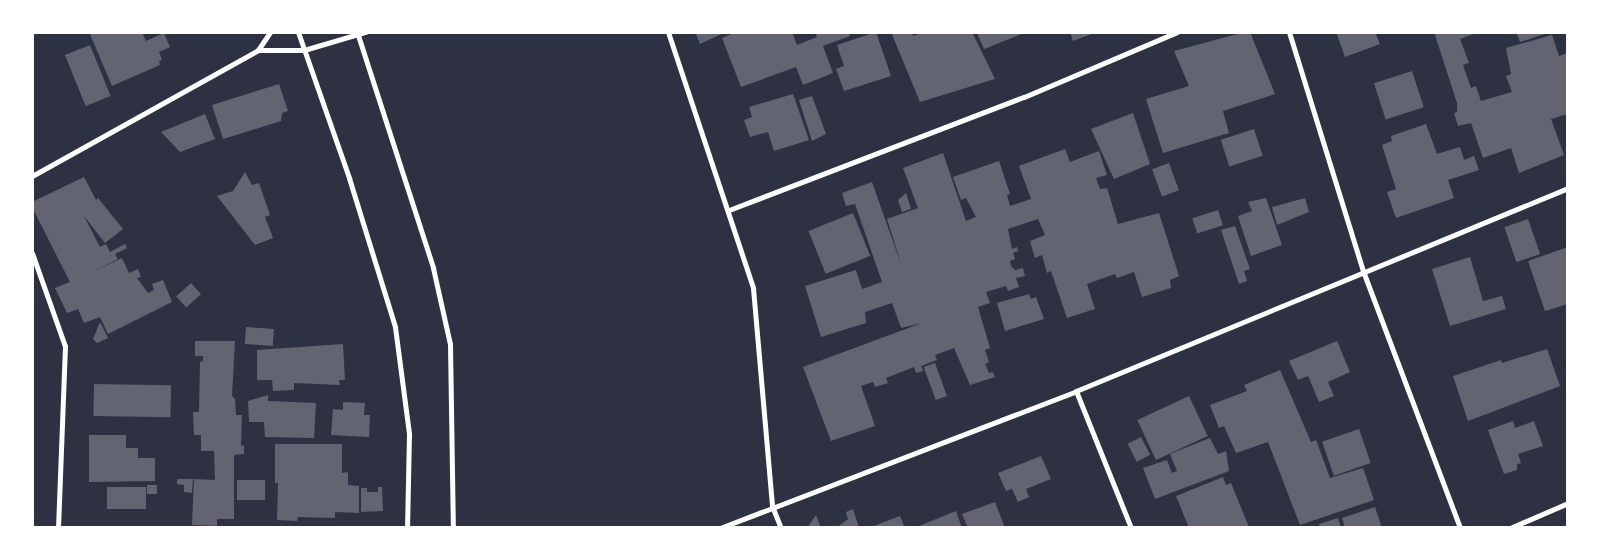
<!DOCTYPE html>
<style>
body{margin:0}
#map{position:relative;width:1600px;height:560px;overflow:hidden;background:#2d3142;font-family:"Roboto Condensed",sans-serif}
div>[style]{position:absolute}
.building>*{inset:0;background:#626471;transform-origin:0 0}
.minor>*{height:5px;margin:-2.5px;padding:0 2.5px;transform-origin:2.5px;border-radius:2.5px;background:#fff}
span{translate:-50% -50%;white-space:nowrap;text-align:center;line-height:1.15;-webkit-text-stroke:5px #fff;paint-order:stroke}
.frame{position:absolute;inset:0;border:34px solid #fff;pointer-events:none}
</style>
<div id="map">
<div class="building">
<i style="clip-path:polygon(89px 32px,142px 32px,146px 41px,164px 33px,170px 47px,159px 52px,162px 60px,159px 61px,160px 65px,112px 86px)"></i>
<i style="clip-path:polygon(695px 32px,726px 32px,700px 44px)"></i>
<i style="clip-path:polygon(736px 32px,792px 32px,797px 45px,817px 37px,815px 32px,849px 32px,850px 36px,823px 46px,833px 73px,803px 85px,796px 67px,741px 87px,722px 38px)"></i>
<i style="clip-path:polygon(876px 32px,891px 76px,844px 91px,836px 69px,844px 66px,837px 45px)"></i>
<i style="clip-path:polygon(891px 32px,912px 32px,913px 36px,924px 32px,972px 32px,995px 79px,920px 102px)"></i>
<i style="clip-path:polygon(1070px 32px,1094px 32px,1094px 33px,1073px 41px)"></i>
<i style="clip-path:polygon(1245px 32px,1250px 32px,1275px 94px,1223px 111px,1229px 133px,1163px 153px,1146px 99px,1189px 86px,1174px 51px)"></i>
<i style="clip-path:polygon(1336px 32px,1375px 32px,1380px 44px,1345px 57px)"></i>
<i style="clip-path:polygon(1434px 32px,1479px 32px,1460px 39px,1469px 63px,1463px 65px,1471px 88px,1476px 86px,1481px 101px,1512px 92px,1506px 76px,1511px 74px,1506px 48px,1552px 35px,1559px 56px,1568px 53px,1568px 114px,1551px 119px,1564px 155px,1519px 173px,1511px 148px,1483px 158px,1471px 123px,1458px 126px,1454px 113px,1457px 112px,1457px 103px)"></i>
<i style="clip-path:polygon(1516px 32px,1547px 32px,1547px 33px,1520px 42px)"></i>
<i style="clip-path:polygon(977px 33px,1024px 33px,984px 49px)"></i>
<i style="left:90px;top:45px;width:55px;height:27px;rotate:68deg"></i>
<i style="left:1412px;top:71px;width:38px;height:40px;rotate:72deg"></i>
<i style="clip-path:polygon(279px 84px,288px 111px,282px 113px,281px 121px,223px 139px,212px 105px)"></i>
<i style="clip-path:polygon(793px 94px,809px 140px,774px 151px,768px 132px,750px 137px,744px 120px,752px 117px,749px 107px)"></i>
<i style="clip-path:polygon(812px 96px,826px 134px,812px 141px,799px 100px)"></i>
<i style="clip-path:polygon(1133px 113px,1150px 164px,1114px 179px,1091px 129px)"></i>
<i style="clip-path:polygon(205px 114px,215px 139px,180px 152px,161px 132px)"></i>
<i style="clip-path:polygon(1426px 124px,1437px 154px,1460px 147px,1464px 160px,1474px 156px,1479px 170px,1448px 180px,1454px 198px,1396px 218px,1387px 192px,1396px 189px,1382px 145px,1392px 141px,1391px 136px)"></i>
<i style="left:1254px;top:129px;width:28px;height:35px;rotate:72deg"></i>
<i style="clip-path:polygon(1065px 149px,1070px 162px,1099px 151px,1107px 175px,1096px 178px,1100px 189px,1107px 188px,1118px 224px,1159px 213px,1179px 276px,1170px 280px,1171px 288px,1142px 297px,1134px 272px,1117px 278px,1115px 274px,1087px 284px,1095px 309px,1067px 318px,1051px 271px,1047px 273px,1042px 255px,1035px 258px,1030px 241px,1045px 235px,1038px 219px,1008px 229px,1012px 249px,1017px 247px,1018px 251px,1013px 253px,1015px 259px,1010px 261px,1011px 266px,1015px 270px,1023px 268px,1025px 276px,1016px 278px,1019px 287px,1008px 291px,1006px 286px,986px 292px,990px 303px,978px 307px,990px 348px,985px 350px,989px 362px,985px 364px,989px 373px,993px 372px,995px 377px,970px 385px,954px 348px,935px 355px,937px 360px,921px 366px,923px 371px,916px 373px,914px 367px,886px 378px,888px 383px,875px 387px,873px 382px,861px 386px,875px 426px,831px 441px,803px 367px,922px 323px,901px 328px,892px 303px,865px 312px,866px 323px,821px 337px,805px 286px,856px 270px,862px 289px,882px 282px,855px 204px,846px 206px,842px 193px,872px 182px,902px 267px,887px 219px,918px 208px,903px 168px,943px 153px,966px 221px,976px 217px,966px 198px,961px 200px,953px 177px,999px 161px,1010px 194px,1007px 195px,1010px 206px,1031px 199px,1019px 166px)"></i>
<i style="left:1169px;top:163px;width:29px;height:18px;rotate:70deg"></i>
<i style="clip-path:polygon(245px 172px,252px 185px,259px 183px,270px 215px,265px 217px,273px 238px,255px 245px,217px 196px,233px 191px)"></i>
<i style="clip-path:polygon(84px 177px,96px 200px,98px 198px,123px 229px,105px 243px,84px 216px,100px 247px,106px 244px,110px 252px,125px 244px,127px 248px,115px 254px,118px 259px,93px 272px,122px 258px,129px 273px,138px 269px,141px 277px,137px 278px,148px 293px,154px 290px,152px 284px,163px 280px,172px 302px,108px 334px,100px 317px,84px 323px,78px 309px,67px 313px,55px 288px,70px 282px,32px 207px,32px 202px)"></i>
<i style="clip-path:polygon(906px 193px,911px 209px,902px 212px,898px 200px)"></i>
<i style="clip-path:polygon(1266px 198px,1282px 245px,1251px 256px,1238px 216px,1252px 211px,1248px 202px)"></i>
<i style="clip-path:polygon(1305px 198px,1309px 212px,1277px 225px,1272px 207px)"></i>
<i style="left:1218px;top:210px;width:16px;height:27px;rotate:72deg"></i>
<i style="left:853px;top:213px;width:46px;height:48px;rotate:68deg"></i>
<i style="left:1528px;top:219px;width:37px;height:25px;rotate:71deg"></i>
<i style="clip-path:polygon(1235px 226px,1250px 269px,1244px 271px,1247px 281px,1239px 284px,1221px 230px)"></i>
<i style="clip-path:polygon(1568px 247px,1568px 304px,1545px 311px,1528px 261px)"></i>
<i style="clip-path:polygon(1470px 257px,1483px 301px,1502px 296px,1506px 309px,1450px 326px,1432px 269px)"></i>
<i style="left:191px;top:283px;width:15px;height:20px;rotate:48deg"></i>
<i style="clip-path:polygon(1029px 294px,1031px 299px,1036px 297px,1044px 319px,1005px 331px,997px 303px)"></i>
<i style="clip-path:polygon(100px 322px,108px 338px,97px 343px,93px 339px)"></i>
<i style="left:246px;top:327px;width:28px;height:17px;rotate:4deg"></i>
<i style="clip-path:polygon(195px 341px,235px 341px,232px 396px,235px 399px,236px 415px,242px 415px,241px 446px,244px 445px,244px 454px,234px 455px,234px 519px,217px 519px,217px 526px,192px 525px,194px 479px,215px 480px,214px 451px,201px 451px,201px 435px,194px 435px,193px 412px,199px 412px,200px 362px,203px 361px,203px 356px,195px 356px)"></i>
<i style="clip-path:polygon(1337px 341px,1350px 372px,1328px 382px,1334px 396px,1319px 402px,1308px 376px,1298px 380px,1289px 361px)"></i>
<i style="clip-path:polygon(343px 344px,345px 380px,339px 380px,340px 385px,294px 383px,294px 390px,273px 391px,272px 380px,257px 380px,257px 350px)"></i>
<i style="clip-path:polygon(1547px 349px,1560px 386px,1468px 421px,1453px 376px,1501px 360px,1502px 363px)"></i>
<i style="left:935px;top:363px;width:35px;height:12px;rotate:70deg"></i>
<i style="clip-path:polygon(1280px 370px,1311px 442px,1316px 440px,1330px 478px,1363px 468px,1374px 500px,1300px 525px,1268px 442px,1236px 453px,1224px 426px,1219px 428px,1210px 405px,1247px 391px,1244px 385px)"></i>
<i style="left:94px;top:384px;width:77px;height:32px;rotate:1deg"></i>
<i style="clip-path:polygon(268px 395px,268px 401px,316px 403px,314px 438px,265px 437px,264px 422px,249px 422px,248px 401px)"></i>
<i style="left:1189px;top:396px;width:44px;height:57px;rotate:65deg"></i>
<i style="clip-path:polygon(343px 402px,365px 403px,364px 415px,370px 415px,369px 437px,331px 435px,333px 409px,343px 410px)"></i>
<i style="clip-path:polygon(1513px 421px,1515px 428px,1534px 421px,1543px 446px,1518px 454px,1521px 463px,1517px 464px,1517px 470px,1504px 474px,1488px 430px)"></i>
<i style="left:1359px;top:429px;width:36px;height:39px;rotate:71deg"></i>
<i style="clip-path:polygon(89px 435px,126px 435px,126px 448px,138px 448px,138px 458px,155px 458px,155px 481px,89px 482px)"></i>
<i style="left:1141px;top:437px;width:20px;height:15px;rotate:63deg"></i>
<i style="clip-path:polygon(1210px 438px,1218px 454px,1226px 451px,1229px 471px,1155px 499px,1143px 468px,1167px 460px,1172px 473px,1177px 471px,1170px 454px)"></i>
<i style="clip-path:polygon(275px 444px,342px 444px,342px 473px,348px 472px,348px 485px,359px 486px,359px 513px,335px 512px,335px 518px,298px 517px,297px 521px,277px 520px,278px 483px,338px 485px,275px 483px)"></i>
<i style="clip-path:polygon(1041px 456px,1051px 479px,1026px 489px,1029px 497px,1018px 502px,1012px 489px,1006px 491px,998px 473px)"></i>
<i style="clip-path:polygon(1223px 477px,1226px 485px,1231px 483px,1249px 527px,1189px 528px,1176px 496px)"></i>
<i style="clip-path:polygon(177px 479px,193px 479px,192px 493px,184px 492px,184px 485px,177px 484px)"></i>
<i style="left:237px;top:480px;width:28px;height:20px"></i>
<i style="left:147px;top:485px;width:10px;height:9px"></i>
<i style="left:107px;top:487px;width:39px;height:22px"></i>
<i style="clip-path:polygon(378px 487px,382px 487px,383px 511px,361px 512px,361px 488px,367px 488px,367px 492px,378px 492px)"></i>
<i style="clip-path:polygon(995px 502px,1005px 528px,968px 528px,962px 514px)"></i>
<i style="clip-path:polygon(1375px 507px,1382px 528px,1345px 528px,1342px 518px)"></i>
<i style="clip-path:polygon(853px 509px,859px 528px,836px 528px,848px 519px,846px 512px)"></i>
<i style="clip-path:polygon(956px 511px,962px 528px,920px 528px,919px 526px)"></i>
<i style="clip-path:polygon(816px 515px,821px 528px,810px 528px,809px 525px)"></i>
<i style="clip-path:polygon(900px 516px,905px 528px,871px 528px,871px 527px)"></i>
<i style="clip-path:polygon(1338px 518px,1341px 528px,1320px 528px,1319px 524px)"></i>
</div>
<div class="minor">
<i style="left:298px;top:32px;width:155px;rotate:70.7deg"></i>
<i style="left:349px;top:178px;width:156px;rotate:72.8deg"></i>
<i style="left:395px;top:327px;width:108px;rotate:82.5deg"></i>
<i style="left:409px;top:434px;width:94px;rotate:91.2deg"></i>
<i style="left:357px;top:32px;width:248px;rotate:72.1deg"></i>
<i style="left:433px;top:268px;width:78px;rotate:77.4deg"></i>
<i style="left:450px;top:344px;width:184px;rotate:89.1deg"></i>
<i style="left:668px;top:32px;width:270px;rotate:71.6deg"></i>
<i style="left:753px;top:288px;width:219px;rotate:85deg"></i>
<i style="left:772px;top:506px;width:24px;rotate:68deg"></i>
<i style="left:1289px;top:32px;width:250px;rotate:72.8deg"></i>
<i style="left:1363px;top:271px;width:275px;rotate:69.3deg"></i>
<i style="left:258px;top:50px;width:46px"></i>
<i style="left:304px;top:50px;width:64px;rotate:-16.4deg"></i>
<i style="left:32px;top:176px;width:259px;rotate:-29.1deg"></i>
<i style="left:258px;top:50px;width:22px;rotate:-56deg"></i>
<i style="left:729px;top:210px;width:316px;rotate:-21deg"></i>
<i style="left:1024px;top:97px;width:166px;rotate:-23deg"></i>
<i style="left:32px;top:253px;width:99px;rotate:70.5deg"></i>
<i style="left:65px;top:346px;width:182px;rotate:92.2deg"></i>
<i style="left:1076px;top:391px;width:148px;rotate:68.1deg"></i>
<i style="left:720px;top:528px;width:381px;rotate:-21deg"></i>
<i style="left:1076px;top:391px;width:532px;rotate:-22.42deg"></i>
<i style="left:1510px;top:528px;width:63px;rotate:-23.3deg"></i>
</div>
<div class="frame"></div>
</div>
